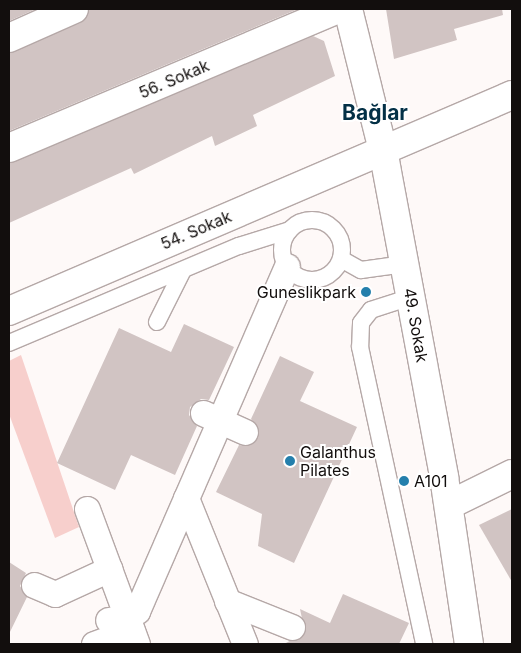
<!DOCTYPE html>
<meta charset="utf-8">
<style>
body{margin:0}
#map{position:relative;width:521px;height:653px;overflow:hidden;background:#fef9f8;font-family:Inter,sans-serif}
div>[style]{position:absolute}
.green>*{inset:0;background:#f7cfcc}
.building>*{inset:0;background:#d1c4c3}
.roads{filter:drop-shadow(1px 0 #b5a8a7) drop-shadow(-1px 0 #b5a8a7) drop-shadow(0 1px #b5a8a7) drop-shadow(0 -1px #b5a8a7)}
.service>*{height:16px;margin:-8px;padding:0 8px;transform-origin:8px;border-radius:8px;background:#fff}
.service>.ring{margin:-8px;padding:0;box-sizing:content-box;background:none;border:16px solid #fff;border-radius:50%}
.pedestrian>*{height:25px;margin:-12.5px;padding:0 12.5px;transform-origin:12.5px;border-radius:12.5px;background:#fff}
.minor>*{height:28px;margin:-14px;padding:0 14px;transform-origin:14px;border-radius:14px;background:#fff}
.dots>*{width:14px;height:14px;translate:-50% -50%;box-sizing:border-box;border:2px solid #fff;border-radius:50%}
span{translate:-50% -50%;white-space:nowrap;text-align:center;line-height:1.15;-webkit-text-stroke:4px #fff;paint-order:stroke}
.street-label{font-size:16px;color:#120e0d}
.poi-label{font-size:16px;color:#120e0d}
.right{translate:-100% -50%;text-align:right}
.left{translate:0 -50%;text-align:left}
.district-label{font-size:21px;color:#033046;font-weight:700}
.frame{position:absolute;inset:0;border:10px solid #120e0d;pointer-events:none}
</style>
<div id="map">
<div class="green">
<i style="clip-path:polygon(21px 355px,79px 527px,55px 538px,9px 414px,9px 361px)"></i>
</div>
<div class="building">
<i style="clip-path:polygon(9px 9px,36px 9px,9px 21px)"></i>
<i style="clip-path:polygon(89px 9px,298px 9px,9px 131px,9px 53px,80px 23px)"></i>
<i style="clip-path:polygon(386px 9px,502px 9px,503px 15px,454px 29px,457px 40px,394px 59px)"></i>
<i style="clip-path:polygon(313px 36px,324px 41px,335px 76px,253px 115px,257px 126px,215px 146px,212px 136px,134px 174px,131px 168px,9px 223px,9px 163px)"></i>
<i style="clip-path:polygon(184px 324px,234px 347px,209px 400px,201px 399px,190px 407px,189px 415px,197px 426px,175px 475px,131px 455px,115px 490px,57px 463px,119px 328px,171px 352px)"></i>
<i style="clip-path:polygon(280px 356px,314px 372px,300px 401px,357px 427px,294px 563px,258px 546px,262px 514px,216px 492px,239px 445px,247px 446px,258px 438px,259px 430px,251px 419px)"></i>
<i style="clip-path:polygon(512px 509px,512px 582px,479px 525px)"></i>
<i style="clip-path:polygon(9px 562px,26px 573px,20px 586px,27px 597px,9px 634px)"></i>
<i style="clip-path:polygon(343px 594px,409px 623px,399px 644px,284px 644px,305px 633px,300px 609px,330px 623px)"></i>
</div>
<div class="roads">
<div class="service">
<i class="ring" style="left:282px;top:220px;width:44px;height:44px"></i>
<i style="left:341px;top:259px;width:23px;rotate:29deg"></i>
<i style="left:361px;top:270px;width:44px;rotate:-7.8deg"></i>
<i style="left:411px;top:297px;width:42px;rotate:162deg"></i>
<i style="left:371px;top:310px;width:16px;rotate:128deg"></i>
<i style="left:361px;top:323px;width:24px;rotate:92deg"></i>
<i style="left:360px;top:347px;width:304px;rotate:77.8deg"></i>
<i style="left:157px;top:322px;width:58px;rotate:-63.4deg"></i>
<i style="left:9px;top:343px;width:250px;rotate:-22.9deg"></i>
<i style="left:239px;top:246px;width:53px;rotate:-17.4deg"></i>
</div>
<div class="pedestrian">
<i style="left:203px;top:413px;width:46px;rotate:24.3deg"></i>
<i style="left:186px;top:498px;width:157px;rotate:68deg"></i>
<i style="left:87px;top:509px;width:115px;rotate:69.7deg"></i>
<i style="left:127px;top:617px;width:19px;rotate:171deg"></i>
<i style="left:34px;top:585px;width:23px;rotate:23deg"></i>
<i style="left:55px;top:594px;width:60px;rotate:-24.8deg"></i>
<i style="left:227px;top:601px;width:70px;rotate:21.8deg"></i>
<i style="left:94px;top:644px;width:40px;rotate:-20.2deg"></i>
<i style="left:137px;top:644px;width:29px;rotate:-110deg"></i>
<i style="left:127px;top:617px;width:12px;rotate:-31deg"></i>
<i style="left:137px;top:611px;width:376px;rotate:-66.5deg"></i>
</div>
<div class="minor">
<i style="left:348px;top:9px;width:145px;rotate:76.1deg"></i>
<i style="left:383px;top:150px;width:333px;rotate:79.4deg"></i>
<i style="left:444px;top:477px;width:169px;rotate:81.5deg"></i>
<i style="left:9px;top:38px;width:71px;rotate:-24deg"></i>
<i style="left:9px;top:148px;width:357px;rotate:-22.9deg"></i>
<i style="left:9px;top:311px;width:547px;rotate:-23.24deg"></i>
<i style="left:449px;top:505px;width:70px;rotate:-26.2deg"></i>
</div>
</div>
<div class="dots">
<i style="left:366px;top:292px;background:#247fac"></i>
<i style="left:290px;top:461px;background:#247fac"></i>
<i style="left:404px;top:481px;background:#247fac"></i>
</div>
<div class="street-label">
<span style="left:174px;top:79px;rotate:-23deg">56. Sokak</span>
<span style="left:196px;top:230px;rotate:-23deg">54. Sokak</span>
<span style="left:416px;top:325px;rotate:80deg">49. Sokak</span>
</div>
<div class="poi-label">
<span class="right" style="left:356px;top:292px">Guneslikpark</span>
<span class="left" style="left:300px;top:461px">Galanthus<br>Pilates</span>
<span class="left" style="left:414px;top:481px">A101</span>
</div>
<div class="district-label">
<span style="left:375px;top:113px">Bağlar</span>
</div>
<div class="frame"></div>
</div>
